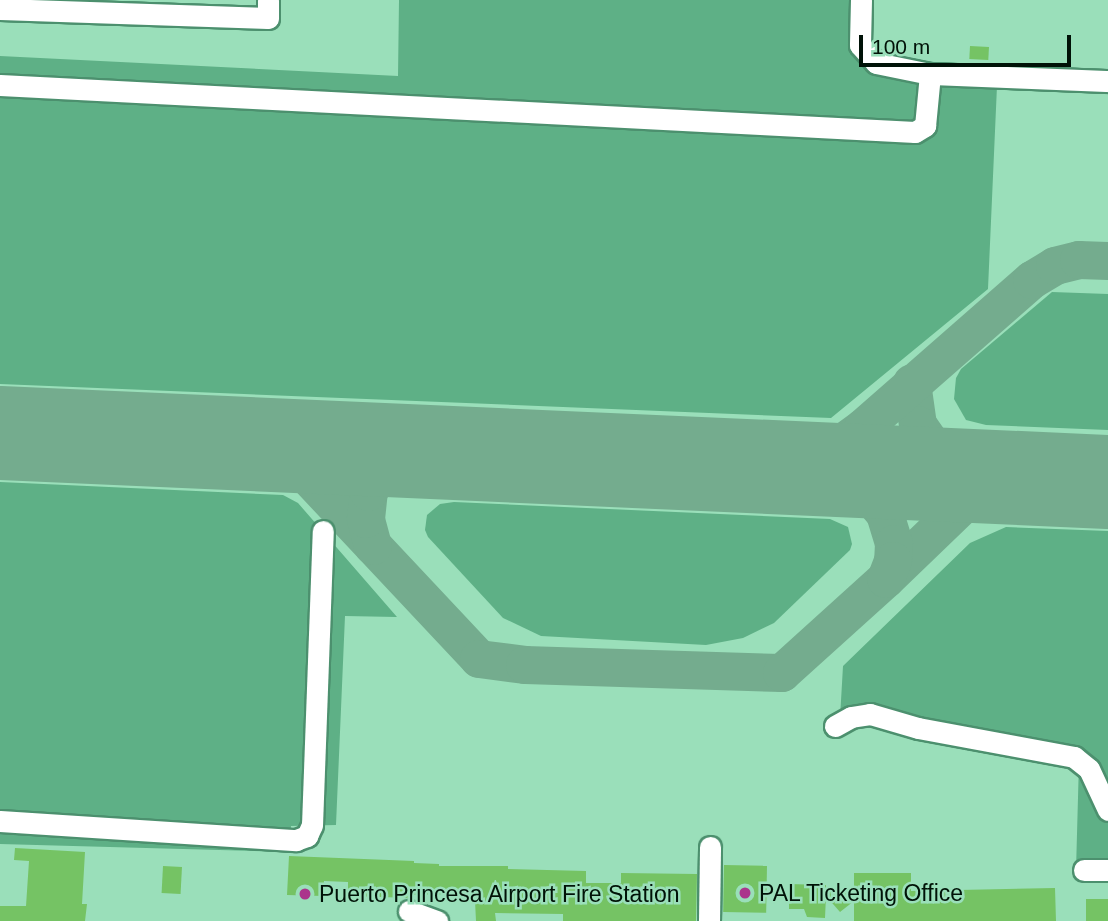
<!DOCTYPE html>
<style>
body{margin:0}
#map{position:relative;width:1108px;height:921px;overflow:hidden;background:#9adfba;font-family:Helvetica,sans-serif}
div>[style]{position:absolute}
.green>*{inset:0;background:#5eb086}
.taxiway>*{height:38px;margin:-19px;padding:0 19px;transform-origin:19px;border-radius:19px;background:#74ac8e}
.runway>*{height:94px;margin:-47px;padding:0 47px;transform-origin:47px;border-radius:47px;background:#74ac8e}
.building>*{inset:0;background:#75c364;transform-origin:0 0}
.roads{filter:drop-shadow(2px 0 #4c906e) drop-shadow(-2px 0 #4c906e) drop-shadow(0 2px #4c906e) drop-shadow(0 -2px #4c906e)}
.minor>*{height:21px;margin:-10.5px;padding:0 10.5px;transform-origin:10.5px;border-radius:10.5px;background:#fff}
.dots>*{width:19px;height:19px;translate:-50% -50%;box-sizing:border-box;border:4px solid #9adfba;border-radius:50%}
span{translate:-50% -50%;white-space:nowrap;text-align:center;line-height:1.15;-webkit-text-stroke:5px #9adfba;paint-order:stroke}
.poi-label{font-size:23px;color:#001207}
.left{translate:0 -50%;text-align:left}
.scale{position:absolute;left:859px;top:35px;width:212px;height:32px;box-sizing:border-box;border:4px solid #001207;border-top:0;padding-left:9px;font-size:21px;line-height:24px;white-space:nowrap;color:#001207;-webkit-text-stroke:5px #9adfba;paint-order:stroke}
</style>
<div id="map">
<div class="green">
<i style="clip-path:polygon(399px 0,855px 0,858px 57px,872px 71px,898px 78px,997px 86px,988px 289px,831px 418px,0 384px,0 56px,398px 76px)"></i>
<i style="clip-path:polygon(1052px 292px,1108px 294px,1108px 430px,986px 425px,966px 420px,954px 399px,956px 378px,961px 369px)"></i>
<i style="clip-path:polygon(0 482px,283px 495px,298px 503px,397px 617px,345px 616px,336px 825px,291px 826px,289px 852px,0 844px)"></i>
<i style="clip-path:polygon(454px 502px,830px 519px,848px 527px,852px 544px,850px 550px,774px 623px,743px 638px,706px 645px,541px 636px,503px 618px,428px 537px,425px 530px,427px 515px,440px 504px)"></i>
<i style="clip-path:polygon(1006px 527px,1108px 531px,1108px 871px,1076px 870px,1079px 761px,840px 718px,843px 666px,970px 543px)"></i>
</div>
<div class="taxiway">
<i style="left:912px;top:383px;width:42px;rotate:81.9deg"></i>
<i style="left:918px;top:425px;width:35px;rotate:55deg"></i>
<i style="left:938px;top:454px;width:22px;rotate:39deg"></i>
<i style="left:955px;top:468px;width:39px;rotate:12deg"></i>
<i style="left:274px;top:445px;width:33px;rotate:41deg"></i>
<i style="left:299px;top:467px;width:263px;rotate:46.8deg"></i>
<i style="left:479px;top:659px;width:46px;rotate:7.4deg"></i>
<i style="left:525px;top:665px;width:257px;rotate:1.8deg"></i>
<i style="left:782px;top:673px;width:140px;rotate:-42.1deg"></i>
<i style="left:886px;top:579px;width:149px;rotate:-43.9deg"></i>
<i style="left:808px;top:468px;width:68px;rotate:-36deg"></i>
<i style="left:863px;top:428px;width:225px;rotate:-41.2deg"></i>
<i style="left:1032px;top:280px;width:27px;rotate:-31deg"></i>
<i style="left:1055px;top:266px;width:25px;rotate:-14deg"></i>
<i style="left:1079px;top:260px;width:29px;rotate:2deg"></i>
<i style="left:831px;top:469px;width:47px;rotate:34.7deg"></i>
<i style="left:870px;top:496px;width:23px;rotate:50deg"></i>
<i style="left:885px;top:514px;width:31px;rotate:73deg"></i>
<i style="left:894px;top:544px;width:17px;rotate:93deg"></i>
<i style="left:893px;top:561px;width:19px;rotate:111deg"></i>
<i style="left:373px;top:546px;width:28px;rotate:-105deg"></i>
<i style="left:366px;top:519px;width:27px;rotate:-84deg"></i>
<i style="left:369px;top:492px;width:47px;rotate:-62.4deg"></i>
</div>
<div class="runway">
<i style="left:0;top:433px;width:1109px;rotate:2.53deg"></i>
</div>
<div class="building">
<i style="left:970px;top:46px;width:19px;height:13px;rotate:3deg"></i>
<i style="clip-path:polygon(15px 848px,85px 852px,82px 904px,87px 904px,85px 921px,0 921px,0 906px,26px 906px,29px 861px,14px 860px)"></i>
<i style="clip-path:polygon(289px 856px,414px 861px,414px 863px,439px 864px,439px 866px,508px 866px,508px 869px,586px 871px,586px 883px,621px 883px,621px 873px,697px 874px,696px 921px,563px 921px,563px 914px,495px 913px,496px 921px,476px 921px,475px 901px,467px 900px,467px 894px,413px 895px,413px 898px,348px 896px,348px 882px,324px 881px,323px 896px,287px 895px)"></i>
<i style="left:724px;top:865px;width:43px;height:47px;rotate:1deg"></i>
<i style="left:163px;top:866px;width:19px;height:27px;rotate:3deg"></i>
<i style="clip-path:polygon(854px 873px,911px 873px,911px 891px,1055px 888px,1056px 921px,854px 921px,854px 901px,840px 912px,826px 896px,825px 918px,807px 917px,804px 909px,789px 909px,789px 884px,826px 885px,826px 892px,854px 893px)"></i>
<i style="left:1086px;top:899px;width:22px;height:22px"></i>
</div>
<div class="roads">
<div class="minor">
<i style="left:861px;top:0;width:45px;rotate:91.3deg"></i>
<i style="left:860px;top:45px;width:24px;rotate:48deg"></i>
<i style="left:876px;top:63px;width:55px;rotate:11.5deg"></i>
<i style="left:930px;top:74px;width:178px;rotate:2.3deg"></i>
<i style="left:0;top:9px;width:268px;rotate:1.9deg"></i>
<i style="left:268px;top:18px;width:18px;rotate:-90deg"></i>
<i style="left:0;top:85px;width:916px;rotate:2.94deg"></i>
<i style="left:915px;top:132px;width:12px;rotate:-31deg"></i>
<i style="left:925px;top:126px;width:52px;rotate:-84.5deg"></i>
<i style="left:835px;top:726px;width:18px;rotate:-29deg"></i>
<i style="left:851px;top:717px;width:19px;rotate:-9deg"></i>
<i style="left:870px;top:714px;width:50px;rotate:16.3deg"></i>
<i style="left:918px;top:728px;width:159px;rotate:10.5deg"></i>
<i style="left:1074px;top:757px;width:19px;rotate:39deg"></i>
<i style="left:1089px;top:769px;width:45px;rotate:65.1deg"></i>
<i style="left:0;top:821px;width:297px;rotate:3.7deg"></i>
<i style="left:296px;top:840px;width:12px;rotate:-20deg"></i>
<i style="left:307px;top:836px;width:12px;rotate:-66deg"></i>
<i style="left:312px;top:825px;width:294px;rotate:-87.9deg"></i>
<i style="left:1084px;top:870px;width:24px"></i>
<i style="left:409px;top:911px;width:30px;rotate:20deg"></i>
<i style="left:709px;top:921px;width:74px;rotate:-89.2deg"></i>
</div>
</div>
<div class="dots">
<i style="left:745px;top:893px;background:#ab358c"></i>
<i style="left:305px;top:894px;background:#ab358c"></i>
</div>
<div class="poi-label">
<span class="left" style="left:759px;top:893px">PAL Ticketing Office</span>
<span class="left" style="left:319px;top:894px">Puerto Princesa Airport Fire Station</span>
</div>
<div class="scale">100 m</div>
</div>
